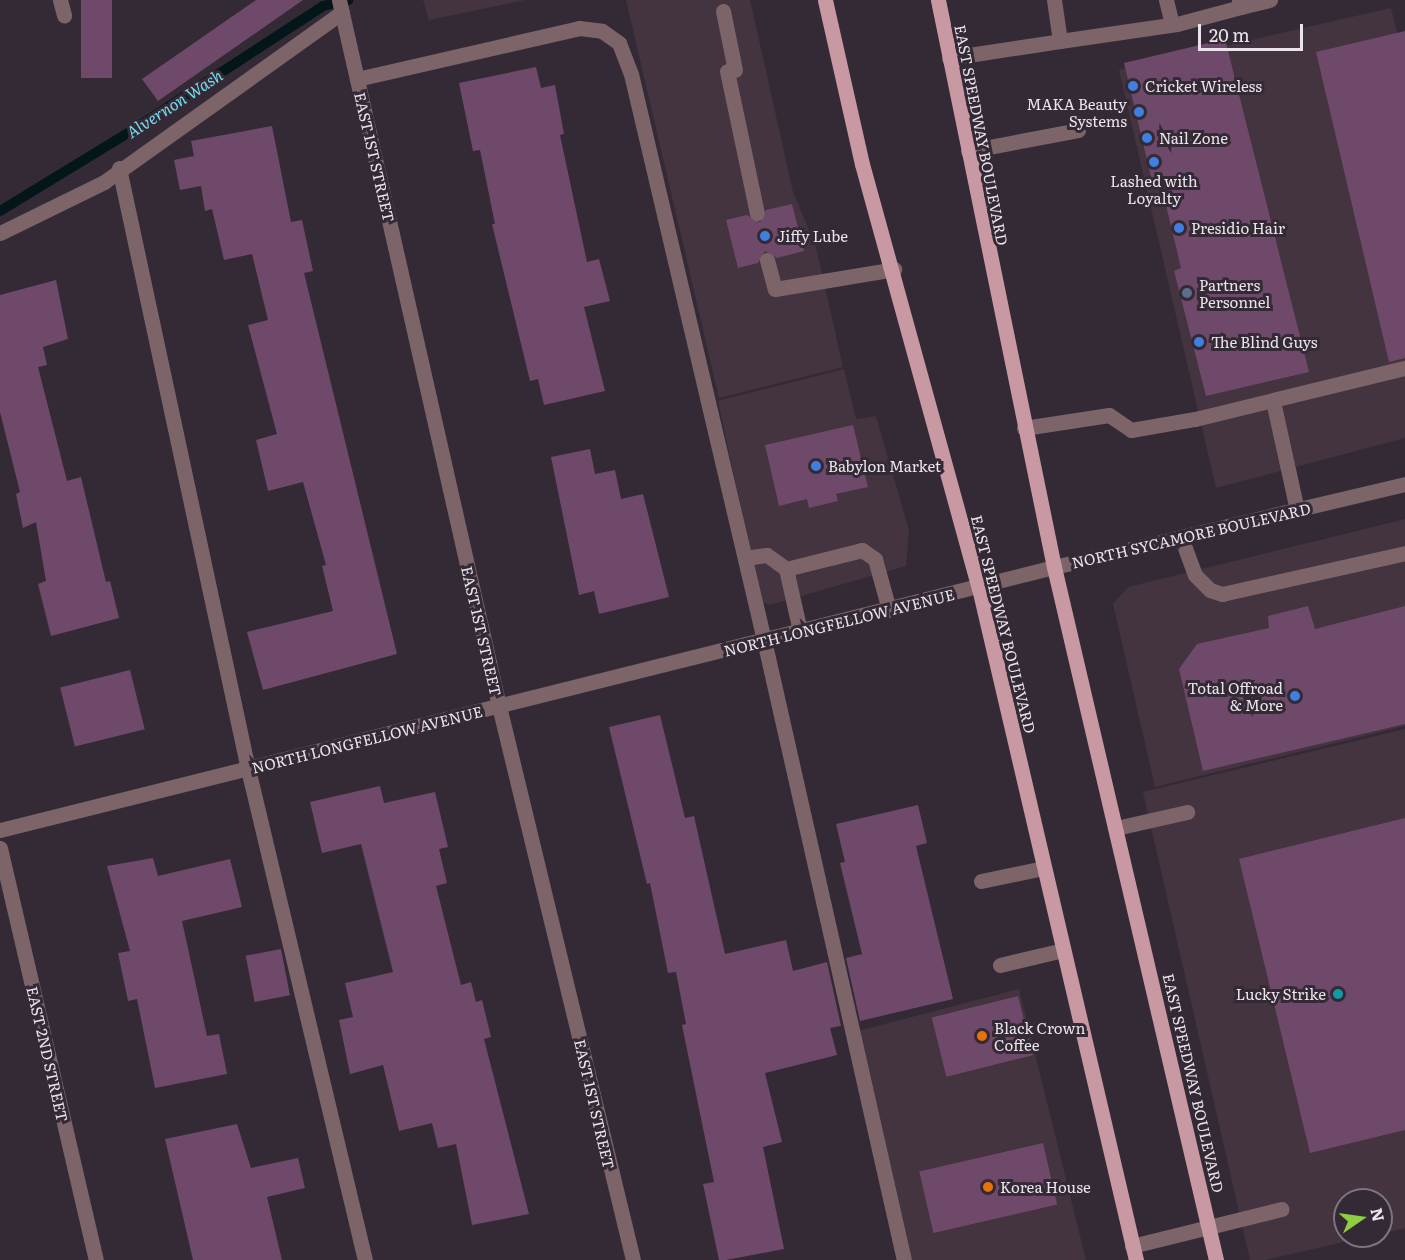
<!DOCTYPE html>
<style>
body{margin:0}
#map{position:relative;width:1405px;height:1260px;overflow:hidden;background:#342a36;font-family:Literata,serif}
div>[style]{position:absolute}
.commercial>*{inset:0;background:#43343f}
.stream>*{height:10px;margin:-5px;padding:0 5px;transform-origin:5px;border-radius:5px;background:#03171a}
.building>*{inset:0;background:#6f4969;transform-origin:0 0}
.service>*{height:15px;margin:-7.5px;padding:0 7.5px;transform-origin:7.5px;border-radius:7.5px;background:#7c6469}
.minor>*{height:15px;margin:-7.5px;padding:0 7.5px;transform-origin:7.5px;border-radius:7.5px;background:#7c6469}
.primary>*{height:15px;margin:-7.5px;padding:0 7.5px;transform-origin:7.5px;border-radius:7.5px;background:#c999a3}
.dots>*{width:16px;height:16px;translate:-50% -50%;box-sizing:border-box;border:3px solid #342a36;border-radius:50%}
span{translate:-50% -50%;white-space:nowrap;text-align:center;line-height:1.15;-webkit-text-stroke:6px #342a36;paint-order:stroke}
.poi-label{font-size:15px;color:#ebe4ec}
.left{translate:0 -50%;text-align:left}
.right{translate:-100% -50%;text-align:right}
.street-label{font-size:15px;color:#ebe4ec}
.water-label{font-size:16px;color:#74ddec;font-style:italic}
.north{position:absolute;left:1333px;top:1188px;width:60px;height:60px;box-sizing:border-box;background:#342a36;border:2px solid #7d747f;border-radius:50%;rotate:77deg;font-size:16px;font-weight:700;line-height:24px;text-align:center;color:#ebe4ec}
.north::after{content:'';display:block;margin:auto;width:21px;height:27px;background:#8fcd41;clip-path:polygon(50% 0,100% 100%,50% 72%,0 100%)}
.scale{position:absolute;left:1198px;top:24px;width:105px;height:27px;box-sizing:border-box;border:3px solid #ebe4ec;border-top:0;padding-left:8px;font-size:18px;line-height:21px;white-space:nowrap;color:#ebe4ec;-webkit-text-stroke:4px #342a36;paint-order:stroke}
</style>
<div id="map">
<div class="commercial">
<i style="clip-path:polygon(423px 0,525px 0,429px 20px)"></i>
<i style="clip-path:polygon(626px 0,750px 0,793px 192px,816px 247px,843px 367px,719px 398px)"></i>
<i style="clip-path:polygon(1391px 8px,1405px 64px,1405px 438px,1216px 488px,1119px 70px)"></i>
<i style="clip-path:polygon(844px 369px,856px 419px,876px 416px,909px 530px,906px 566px,770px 605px,761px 601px,718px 401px)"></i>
<i style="clip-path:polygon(1405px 519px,1405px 726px,1155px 787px,1113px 604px,1128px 587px)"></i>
<i style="clip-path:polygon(1405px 729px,1405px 1228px,1381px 1234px,1381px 1200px,1345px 1200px,1345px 1236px,1370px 1236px,1266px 1260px,1250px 1260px,1143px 792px)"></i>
<i style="clip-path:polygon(1019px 989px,1086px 1260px,911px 1260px,858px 1031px)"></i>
</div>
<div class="stream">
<i style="left:0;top:211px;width:159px;rotate:-31.4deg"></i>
<i style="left:136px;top:128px;width:223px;rotate:-33.1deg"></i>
<i style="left:323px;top:6px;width:26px;rotate:-13deg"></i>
</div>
<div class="building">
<i style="left:81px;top:0;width:31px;height:78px"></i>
<i style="clip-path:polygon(256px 0,303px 0,158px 101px,142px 79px)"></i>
<i style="clip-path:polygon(1405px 31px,1405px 358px,1389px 362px,1316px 52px)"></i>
<i style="clip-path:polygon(1225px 39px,1309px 372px,1206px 396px,1174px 271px,1181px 268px,1160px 180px,1152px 181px,1124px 63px)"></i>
<i style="clip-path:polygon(536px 67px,541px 88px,555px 85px,564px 134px,560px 135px,587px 262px,599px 259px,610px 301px,584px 307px,605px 391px,544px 405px,538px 379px,530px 381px,492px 224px,495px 224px,480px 150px,473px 151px,459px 83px)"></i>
<i style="clip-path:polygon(272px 126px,291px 222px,302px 220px,313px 271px,304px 273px,397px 654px,263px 690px,247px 632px,333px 611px,322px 566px,326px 565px,303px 482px,268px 491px,256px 440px,277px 434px,248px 325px,268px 320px,252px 254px,224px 260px,212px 209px,205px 211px,201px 186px,180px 190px,174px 160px,194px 156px,191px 141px)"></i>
<i style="clip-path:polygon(792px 204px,804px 251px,777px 258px,765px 251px,758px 263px,738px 268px,726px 220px,747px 215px,760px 222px,766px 210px)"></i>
<i style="clip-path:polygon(56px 280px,68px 339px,43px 347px,47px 365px,38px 367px,67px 481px,81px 477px,106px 582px,110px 581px,119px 618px,51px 636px,38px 584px,46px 581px,36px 522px,23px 528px,16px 494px,20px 492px,0 412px,0 295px)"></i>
<i style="clip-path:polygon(853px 425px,868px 487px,836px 494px,838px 501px,809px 508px,807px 499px,779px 506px,765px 445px)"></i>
<i style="clip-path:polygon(590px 449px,595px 474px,615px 470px,621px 499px,643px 494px,669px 597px,599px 614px,594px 591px,579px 595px,551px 457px)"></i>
<i style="clip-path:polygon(1308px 606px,1315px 629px,1405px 606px,1405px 724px,1203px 771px,1179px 669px,1197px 644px,1269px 628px,1268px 616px)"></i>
<i style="left:130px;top:670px;width:61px;height:72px;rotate:76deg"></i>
<i style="clip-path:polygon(660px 715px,685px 818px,694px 816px,725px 954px,786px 940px,793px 971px,827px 962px,841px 1026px,830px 1028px,837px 1055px,765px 1073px,782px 1142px,763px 1147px,784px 1249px,726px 1260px,719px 1260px,703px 1184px,714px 1182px,682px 1025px,686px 1024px,676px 972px,668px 973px,650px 883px,647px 884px,609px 727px)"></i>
<i style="clip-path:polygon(380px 786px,384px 803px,435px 792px,448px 847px,439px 849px,447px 883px,436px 886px,461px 985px,471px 982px,476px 1002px,482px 1000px,491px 1037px,484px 1039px,529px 1214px,472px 1225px,456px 1144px,438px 1148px,432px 1123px,399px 1131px,383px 1065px,350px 1074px,339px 1020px,353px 1017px,345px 983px,393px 972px,361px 844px,322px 853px,310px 802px)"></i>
<i style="clip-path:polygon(918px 805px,927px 843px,916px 846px,953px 999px,860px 1021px,846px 958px,862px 954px,840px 863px,845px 862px,836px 824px)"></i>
<i style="clip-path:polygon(1405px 818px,1405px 1130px,1310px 1153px,1239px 859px)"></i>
<i style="clip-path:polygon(153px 858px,158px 876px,230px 859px,242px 907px,182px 921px,207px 1036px,219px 1034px,227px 1074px,155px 1088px,137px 999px,128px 1001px,118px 953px,130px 951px,107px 866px)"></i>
<i style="left:281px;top:949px;width:47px;height:36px;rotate:79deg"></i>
<i style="left:1018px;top:996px;width:61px;height:89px;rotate:76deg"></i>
<i style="clip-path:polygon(237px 1124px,251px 1168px,298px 1158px,305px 1188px,267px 1197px,282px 1260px,193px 1260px,165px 1139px)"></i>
<i style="left:1043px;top:1143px;width:63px;height:127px;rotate:77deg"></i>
</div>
<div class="service">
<i style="left:60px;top:0;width:16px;rotate:75deg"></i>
<i style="left:1166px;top:0;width:25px;rotate:76deg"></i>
<i style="left:1241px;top:7px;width:30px;rotate:-14deg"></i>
<i style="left:723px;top:11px;width:60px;rotate:78.5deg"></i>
<i style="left:1060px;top:41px;width:118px;rotate:-8.3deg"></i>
<i style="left:1177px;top:24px;width:66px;rotate:-14.9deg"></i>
<i style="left:1241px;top:7px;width:7px;rotate:-106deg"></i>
<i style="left:949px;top:58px;width:112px;rotate:-8.7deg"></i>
<i style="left:1060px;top:41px;width:41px;rotate:-98.3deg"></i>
<i style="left:727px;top:71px;width:145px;rotate:78.1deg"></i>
<i style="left:357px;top:79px;width:228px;rotate:-12.9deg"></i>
<i style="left:579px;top:28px;width:23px;rotate:7deg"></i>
<i style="left:602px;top:31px;width:21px;rotate:35deg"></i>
<i style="left:619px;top:43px;width:33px;rotate:69deg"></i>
<i style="left:631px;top:74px;width:581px;rotate:76.78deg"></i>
<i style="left:764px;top:640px;width:636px;rotate:77.28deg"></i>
<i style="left:968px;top:151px;width:112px;rotate:-10.8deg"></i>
<i style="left:119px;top:168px;width:615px;rotate:77.89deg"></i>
<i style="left:248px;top:769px;width:505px;rotate:76.6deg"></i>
<i style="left:0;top:233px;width:116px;rotate:-26.1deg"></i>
<i style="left:104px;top:182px;width:292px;rotate:-35.5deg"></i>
<i style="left:767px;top:260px;width:30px;rotate:75deg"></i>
<i style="left:775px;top:289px;width:121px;rotate:-9.5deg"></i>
<i style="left:1273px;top:401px;width:112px;rotate:77.6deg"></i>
<i style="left:1024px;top:428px;width:86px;rotate:-8.7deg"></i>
<i style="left:1109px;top:415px;width:27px;rotate:34deg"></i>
<i style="left:1131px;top:430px;width:65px;rotate:-9.8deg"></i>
<i style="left:1195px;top:419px;width:216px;rotate:-13.7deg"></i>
<i style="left:1181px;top:537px;width:40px;rotate:69.8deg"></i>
<i style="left:1195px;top:575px;width:21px;rotate:45deg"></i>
<i style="left:1210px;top:590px;width:13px;rotate:18deg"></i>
<i style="left:1222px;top:594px;width:188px;rotate:-12.6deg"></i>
<i style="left:745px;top:558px;width:22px;rotate:-8deg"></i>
<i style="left:767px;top:555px;width:24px;rotate:36deg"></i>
<i style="left:800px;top:631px;width:64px;rotate:-102.7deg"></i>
<i style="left:786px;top:569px;width:78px;rotate:-14deg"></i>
<i style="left:862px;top:550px;width:16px;rotate:35deg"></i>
<i style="left:875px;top:559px;width:53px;rotate:74.6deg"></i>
<i style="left:1116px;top:828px;width:73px;rotate:-12.7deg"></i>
<i style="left:981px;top:881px;width:64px;rotate:-11.7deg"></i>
<i style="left:1000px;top:965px;width:65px;rotate:-13.4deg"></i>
<i style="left:1132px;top:1246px;width:154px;rotate:-13.9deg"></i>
</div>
<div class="minor">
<i style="left:339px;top:0;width:724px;rotate:77.23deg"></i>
<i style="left:499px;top:706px;width:570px;rotate:76.4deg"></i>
<i style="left:0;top:830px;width:1086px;rotate:-14.01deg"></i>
<i style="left:1054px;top:567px;width:361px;rotate:-13.3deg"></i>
<i style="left:0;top:848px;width:423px;rotate:76.9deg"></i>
</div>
<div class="primary">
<i style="left:825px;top:0;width:168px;rotate:77.3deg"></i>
<i style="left:862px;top:164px;width:440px;rotate:74.6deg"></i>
<i style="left:979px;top:588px;width:690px;rotate:76.85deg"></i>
<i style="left:938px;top:0;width:579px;rotate:78.44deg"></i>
<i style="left:1054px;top:567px;width:712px;rotate:76.84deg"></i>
</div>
<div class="dots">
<i style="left:1133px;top:86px;background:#3f7fe0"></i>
<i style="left:1139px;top:112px;background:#3f7fe0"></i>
<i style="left:1147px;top:138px;background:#3f7fe0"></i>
<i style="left:1154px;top:162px;background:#3f7fe0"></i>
<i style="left:1179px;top:228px;background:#3f7fe0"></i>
<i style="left:765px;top:236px;background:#3f7fe0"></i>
<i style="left:1187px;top:293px;background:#5c6f8a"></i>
<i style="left:1199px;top:342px;background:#3f7fe0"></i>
<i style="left:816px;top:466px;background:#3f7fe0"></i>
<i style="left:1295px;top:696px;background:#3f7fe0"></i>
<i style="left:1338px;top:994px;background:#0f9aa8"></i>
<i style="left:982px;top:1036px;background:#e8710a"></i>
<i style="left:988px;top:1187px;background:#e8710a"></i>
</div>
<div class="poi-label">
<span class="left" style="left:1145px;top:86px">Cricket Wireless</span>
<span class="right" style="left:1127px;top:112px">MAKA Beauty<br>Systems</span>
<span class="left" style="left:1159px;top:138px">Nail Zone</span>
<span style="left:1154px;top:189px">Lashed with<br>Loyalty</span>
<span class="left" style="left:1191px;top:228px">Presidio Hair</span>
<span class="left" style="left:777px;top:236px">Jiffy Lube</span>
<span class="left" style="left:1199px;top:293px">Partners<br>Personnel</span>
<span class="left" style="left:1211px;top:342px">The Blind Guys</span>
<span class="left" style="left:828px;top:466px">Babylon Market</span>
<span class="right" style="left:1283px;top:696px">Total Offroad<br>&amp; More</span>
<span class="right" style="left:1326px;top:994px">Lucky Strike</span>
<span class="left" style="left:994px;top:1036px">Black Crown<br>Coffee</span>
<span class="left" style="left:1000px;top:1187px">Korea House</span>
</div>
<div class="street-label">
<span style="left:982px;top:135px;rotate:79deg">EAST SPEEDWAY BOULEVARD</span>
<span style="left:375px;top:157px;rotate:77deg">EAST 1ST STREET</span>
<span style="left:1191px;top:535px;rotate:-13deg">NORTH SYCAMORE BOULEVARD</span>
<span style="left:839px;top:622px;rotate:-14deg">NORTH LONGFELLOW AVENUE</span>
<span style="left:1004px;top:624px;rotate:76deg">EAST SPEEDWAY BOULEVARD</span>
<span style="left:482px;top:631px;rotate:77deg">EAST 1ST STREET</span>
<span style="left:367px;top:739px;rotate:-14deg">NORTH LONGFELLOW AVENUE</span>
<span style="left:48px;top:1054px;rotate:77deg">EAST 2ND STREET</span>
<span style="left:1194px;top:1083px;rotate:77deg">EAST SPEEDWAY BOULEVARD</span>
<span style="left:595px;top:1104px;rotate:77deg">EAST 1ST STREET</span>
</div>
<div class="water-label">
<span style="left:174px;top:103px;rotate:-33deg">Alvernon Wash</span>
</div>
<div class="north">N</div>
<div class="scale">20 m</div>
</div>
